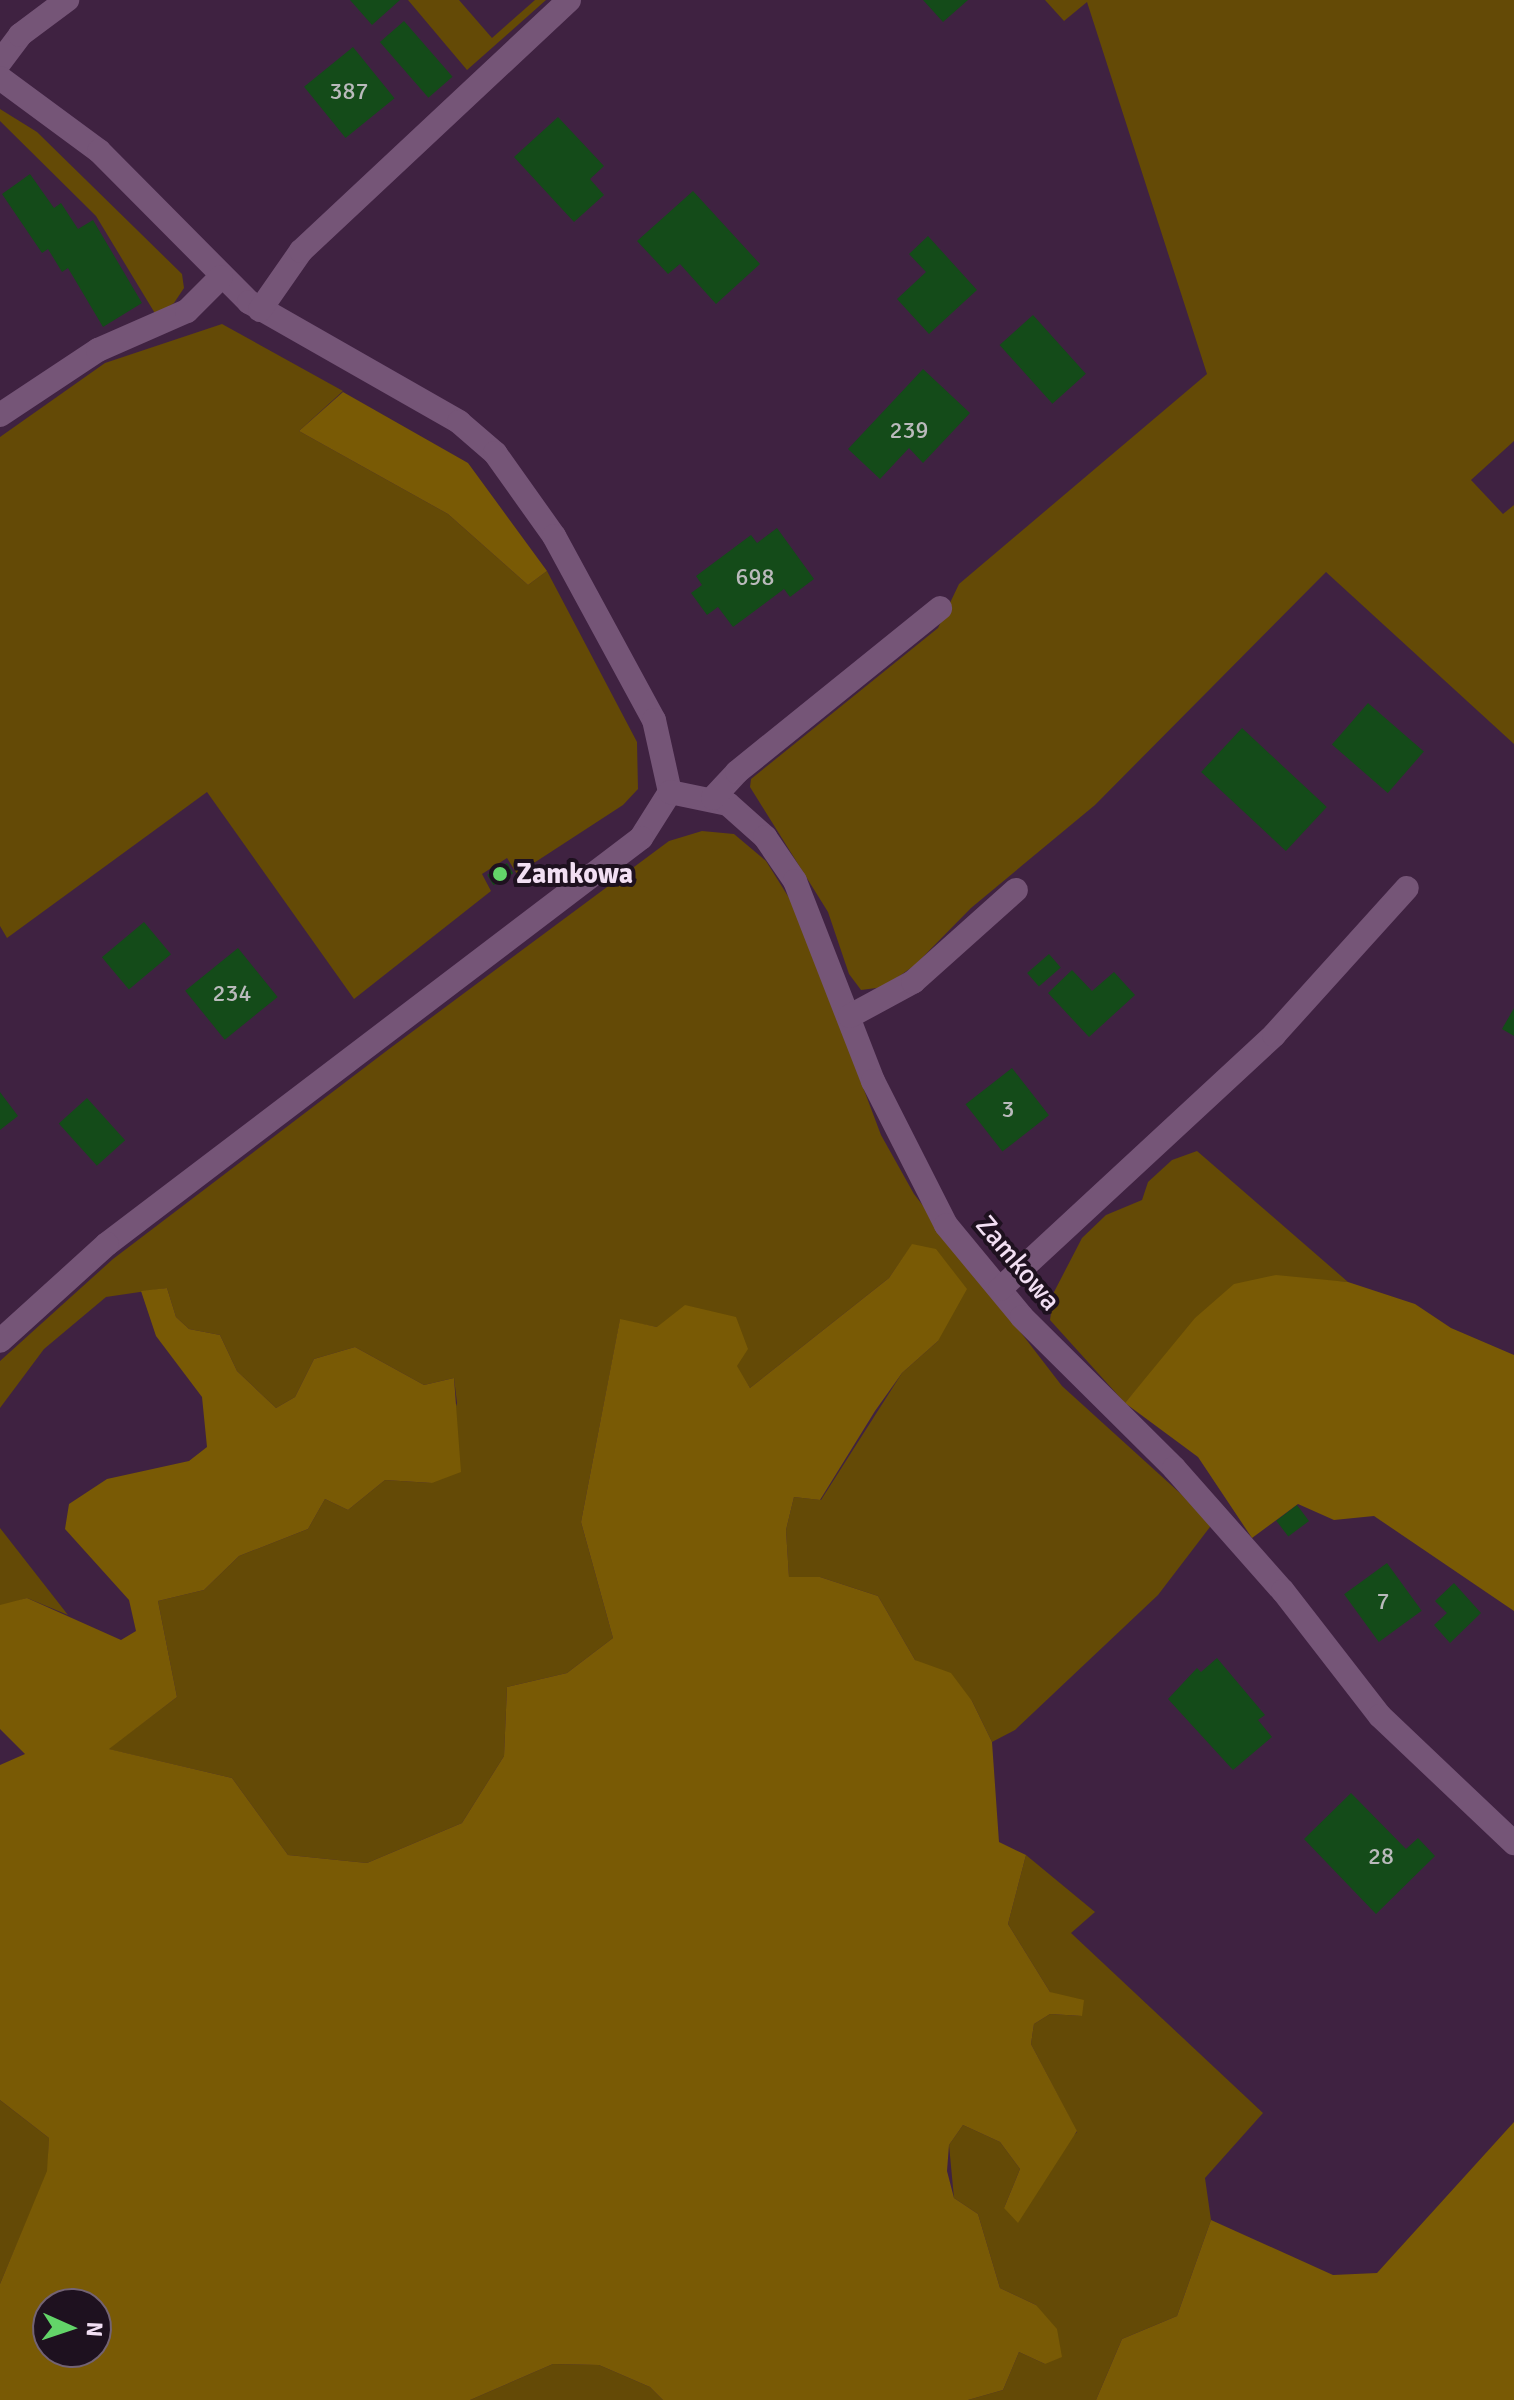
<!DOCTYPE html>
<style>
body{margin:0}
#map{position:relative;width:1514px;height:2400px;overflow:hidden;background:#3f2241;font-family:Signika,sans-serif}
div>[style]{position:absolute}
.green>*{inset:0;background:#644a06}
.forest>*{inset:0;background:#795a05}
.building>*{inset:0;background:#144b19;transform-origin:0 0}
.minor>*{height:24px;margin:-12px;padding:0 12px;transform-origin:12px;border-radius:12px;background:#755577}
.dots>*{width:22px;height:22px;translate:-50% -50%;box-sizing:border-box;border:4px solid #1e111f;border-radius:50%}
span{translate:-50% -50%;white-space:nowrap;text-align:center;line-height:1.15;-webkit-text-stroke:8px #1e111f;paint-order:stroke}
.number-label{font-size:24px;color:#bababc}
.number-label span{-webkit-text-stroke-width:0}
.poi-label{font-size:28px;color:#f2dff3;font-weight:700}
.left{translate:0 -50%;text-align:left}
.street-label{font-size:28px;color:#f2dff3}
.north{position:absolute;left:32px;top:2288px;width:80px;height:80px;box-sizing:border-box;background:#1e111f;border:2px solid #736374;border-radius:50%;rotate:93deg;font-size:22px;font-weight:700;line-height:32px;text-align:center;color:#f2dff3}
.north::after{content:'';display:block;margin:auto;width:28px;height:36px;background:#63d469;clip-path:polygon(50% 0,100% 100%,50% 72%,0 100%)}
</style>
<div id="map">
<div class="green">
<i style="clip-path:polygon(408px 0,459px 0,492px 38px,535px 0,546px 0,467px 70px)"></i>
<i style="clip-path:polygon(1045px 0,1514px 0,1514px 441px,1471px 480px,1503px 514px,1514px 505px,1514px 744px,1326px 572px,1095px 805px,971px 908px,915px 965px,884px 987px,861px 990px,849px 974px,828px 912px,750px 787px,751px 779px,938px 628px,959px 584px,1207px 374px,1087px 2px,1064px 21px)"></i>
<i style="clip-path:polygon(0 109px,37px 132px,182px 274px,184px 288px,174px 303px,156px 315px,96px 216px,0 121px)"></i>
<i style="clip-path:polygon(222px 324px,343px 391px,299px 431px,448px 514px,528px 585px,547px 571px,637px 742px,638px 789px,623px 805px,517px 874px,507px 858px,482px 874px,491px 891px,354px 999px,207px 792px,7px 938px,0 926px,0 437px,105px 363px)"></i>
<i style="clip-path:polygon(702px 831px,734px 834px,766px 861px,796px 909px,881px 1135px,914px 1194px,1062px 1386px,1213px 1523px,1158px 1595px,1015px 1730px,992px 1742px,972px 1701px,915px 1660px,878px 1596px,820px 1577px,789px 1578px,786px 1530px,794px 1497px,821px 1500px,902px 1373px,938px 1341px,912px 1245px,889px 1278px,750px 1388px,736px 1366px,657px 1327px,620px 1320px,581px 1522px,613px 1638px,567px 1673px,507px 1687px,504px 1756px,462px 1823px,367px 1863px,288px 1855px,232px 1778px,108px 1749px,177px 1697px,158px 1601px,204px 1590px,239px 1556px,308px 1529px,325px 1499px,348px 1510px,385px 1480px,432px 1483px,457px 1403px,454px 1378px,424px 1385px,355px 1347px,314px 1359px,295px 1397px,276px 1408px,237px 1371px,220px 1335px,189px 1329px,176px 1317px,167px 1288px,106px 1297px,44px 1349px,0 1408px,0 1361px,113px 1259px,389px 1049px,669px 841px)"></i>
<i style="clip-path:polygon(1197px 1151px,1348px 1282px,1315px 1280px,1144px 1381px,1125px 1403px,1050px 1320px,1054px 1292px,1082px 1238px,1106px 1215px,1142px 1200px,1148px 1182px,1172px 1160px)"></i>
<i style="clip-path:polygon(0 1528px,68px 1615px,27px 1598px,0 1607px)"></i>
<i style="clip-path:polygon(1026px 1855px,1095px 1912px,1071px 1933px,1263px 2113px,1205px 2178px,1211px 2220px,1177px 2316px,1122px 2339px,1096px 2400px,968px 2400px,1003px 2390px,1019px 2352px,1045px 2364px,1036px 2305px,1000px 2288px,978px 2214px,954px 2198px,949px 2145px,963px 2125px,1000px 2142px,1020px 2169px,1004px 2208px,1077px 2132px,1031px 2044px,1034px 2024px,1050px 2014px,1082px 2016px,1050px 1992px,1008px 1924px)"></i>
<i style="clip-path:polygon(0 2100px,49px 2138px,48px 2171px,0 2284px)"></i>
<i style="clip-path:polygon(553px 2364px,599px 2365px,650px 2387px,663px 2400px,470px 2400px)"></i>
</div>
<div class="forest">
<i style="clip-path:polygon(343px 392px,468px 463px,547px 571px,528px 585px,448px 514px,299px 431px)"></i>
<i style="clip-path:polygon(evenodd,912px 1244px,936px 1249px,967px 1289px,938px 1341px,902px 1373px,875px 1411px,820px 1500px,794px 1497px,786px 1530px,789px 1577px,820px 1577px,878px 1596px,915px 1660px,951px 1673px,972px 1701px,992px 1742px,999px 1842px,1026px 1855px,1008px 1924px,1050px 1992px,1084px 2000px,1082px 2016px,1050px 2014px,1034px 2024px,1031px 2044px,1077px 2131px,1018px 2223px,1004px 2208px,1020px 2169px,1000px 2142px,963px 2125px,949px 2145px,947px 2171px,954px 2198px,978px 2214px,1000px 2288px,1036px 2305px,1057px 2329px,1062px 2357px,1045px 2364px,1019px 2352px,1003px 2390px,968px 2400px,663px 2400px,650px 2387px,599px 2365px,553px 2364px,470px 2400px,0 2400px,0 2284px,47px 2171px,49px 2138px,0 2100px,0 1765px,25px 1754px,0 1729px,0 1605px,27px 1598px,121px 1640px,136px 1631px,129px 1600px,65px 1529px,69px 1504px,107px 1479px,189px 1461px,207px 1447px,202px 1397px,156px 1336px,141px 1291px,167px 1288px,176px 1317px,189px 1329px,220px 1335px,237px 1371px,276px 1408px,295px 1397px,314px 1359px,355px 1347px,424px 1385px,454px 1378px,461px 1472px,432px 1483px,385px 1480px,348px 1510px,325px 1499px,308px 1529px,239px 1556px,204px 1590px,158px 1601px,177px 1697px,109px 1749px,232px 1778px,288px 1855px,367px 1863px,462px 1823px,504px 1756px,507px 1687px,567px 1673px,613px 1638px,581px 1522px,620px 1319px,657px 1327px,685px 1305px,736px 1317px,748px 1349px,737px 1366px,750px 1388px,889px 1278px,912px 1244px,48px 2304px,96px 2304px,96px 2352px,48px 2352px,48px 2304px)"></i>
<i style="clip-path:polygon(1276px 1275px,1348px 1282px,1415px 1304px,1451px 1328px,1514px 1355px,1514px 1611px,1374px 1516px,1334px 1520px,1298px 1504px,1252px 1538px,1198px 1457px,1125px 1403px,1195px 1318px,1234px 1284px)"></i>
<i style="clip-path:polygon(1514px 2122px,1514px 2400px,1096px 2400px,1122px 2339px,1177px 2316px,1211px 2220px,1333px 2275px,1377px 2273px)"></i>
</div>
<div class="building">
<i style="clip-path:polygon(350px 0,400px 0,372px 25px)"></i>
<i style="clip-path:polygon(923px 0,968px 0,943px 22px)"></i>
<i style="left:404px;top:21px;width:74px;height:32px;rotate:49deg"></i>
<i style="left:353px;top:47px;width:66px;height:63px;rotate:51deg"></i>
<i style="clip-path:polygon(558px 117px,604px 166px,590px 179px,604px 195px,574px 222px,514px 157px)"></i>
<i style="clip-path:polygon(30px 174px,54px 208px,61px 203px,78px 229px,93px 220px,142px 303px,103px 327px,68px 268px,62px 272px,48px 249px,42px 253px,2px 194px)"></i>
<i style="clip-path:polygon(693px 191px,760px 264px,716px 304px,680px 264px,668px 274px,637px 241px)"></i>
<i style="clip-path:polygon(928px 236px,977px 290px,929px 334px,897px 299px,926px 272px,909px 254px)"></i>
<i style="left:1033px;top:315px;width:79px;height:45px;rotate:48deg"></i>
<i style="clip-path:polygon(923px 369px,970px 413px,923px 463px,909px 448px,880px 479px,848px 449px)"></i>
<i style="clip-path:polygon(777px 528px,814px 579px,790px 597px,784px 589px,733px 627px,718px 607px,707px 615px,691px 593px,702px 585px,696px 576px,751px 535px,757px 543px)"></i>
<i style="left:1368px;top:703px;width:74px;height:55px;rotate:41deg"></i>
<i style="left:1242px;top:728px;width:116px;height:60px;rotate:43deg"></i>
<i style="left:507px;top:863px;width:12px;height:23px;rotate:59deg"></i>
<i style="left:144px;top:922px;width:42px;height:55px;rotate:50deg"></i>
<i style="left:238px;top:948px;width:63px;height:68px;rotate:51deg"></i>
<i style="left:1049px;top:954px;width:18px;height:29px;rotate:49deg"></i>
<i style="clip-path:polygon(1072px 970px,1092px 991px,1114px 972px,1135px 995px,1089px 1037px,1048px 993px)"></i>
<i style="clip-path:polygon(1514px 1008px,1514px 1036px,1502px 1029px)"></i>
<i style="left:1012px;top:1068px;width:60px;height:59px;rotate:52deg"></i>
<i style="clip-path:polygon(0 1092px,18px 1116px,0 1130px)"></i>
<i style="left:87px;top:1098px;width:57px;height:38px;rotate:48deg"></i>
<i style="left:1297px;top:1505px;width:20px;height:26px;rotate:53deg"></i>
<i style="left:1387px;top:1563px;width:59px;height:53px;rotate:54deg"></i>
<i style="clip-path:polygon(1454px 1583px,1481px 1613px,1450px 1643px,1434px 1625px,1447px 1613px,1435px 1601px)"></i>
<i style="clip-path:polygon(1217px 1658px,1265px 1715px,1258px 1720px,1272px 1737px,1233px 1770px,1168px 1699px,1197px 1668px,1201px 1672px)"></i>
<i style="clip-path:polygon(1351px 1793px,1406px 1849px,1418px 1838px,1435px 1856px,1376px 1914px,1304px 1839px)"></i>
</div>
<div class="minor">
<i style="left:0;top:62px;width:34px;rotate:-53deg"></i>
<i style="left:20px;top:35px;width:59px;rotate:-36.7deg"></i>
<i style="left:0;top:78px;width:123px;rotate:36.4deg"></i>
<i style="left:99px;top:151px;width:213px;rotate:45.2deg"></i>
<i style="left:249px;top:302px;width:242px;rotate:29.7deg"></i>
<i style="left:459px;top:422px;width:48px;rotate:40.7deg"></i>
<i style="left:495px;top:453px;width:102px;rotate:54.6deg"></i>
<i style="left:554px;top:536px;width:209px;rotate:61.5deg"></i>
<i style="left:654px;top:720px;width:74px;rotate:77.5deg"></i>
<i style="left:670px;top:792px;width:54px;rotate:122.2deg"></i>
<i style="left:641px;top:838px;width:671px;rotate:142.75deg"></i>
<i style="left:107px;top:1244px;width:144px;rotate:137.8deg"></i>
<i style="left:260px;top:310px;width:72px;rotate:-55.2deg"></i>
<i style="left:301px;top:251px;width:367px;rotate:-43.1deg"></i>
<i style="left:0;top:415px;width:118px;rotate:-33.6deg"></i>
<i style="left:98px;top:350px;width:97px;rotate:-23.7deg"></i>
<i style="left:187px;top:311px;width:48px;rotate:-45deg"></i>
<i style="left:670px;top:792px;width:59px;rotate:11.7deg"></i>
<i style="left:728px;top:804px;width:50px;rotate:41.7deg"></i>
<i style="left:765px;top:837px;width:53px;rotate:55.7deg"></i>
<i style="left:795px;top:881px;width:215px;rotate:68.7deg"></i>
<i style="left:873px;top:1081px;width:161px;rotate:63.1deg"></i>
<i style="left:946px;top:1225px;width:119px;rotate:50.4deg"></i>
<i style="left:1022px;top:1317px;width:214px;rotate:44.8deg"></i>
<i style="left:1174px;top:1468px;width:164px;rotate:48.5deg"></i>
<i style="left:1283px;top:1591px;width:158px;rotate:52.2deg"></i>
<i style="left:1380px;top:1716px;width:185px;rotate:43.5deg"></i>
<i style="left:713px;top:798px;width:35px;rotate:-47deg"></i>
<i style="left:737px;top:772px;width:261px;rotate:-38.9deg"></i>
<i style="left:850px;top:1016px;width:72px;rotate:-28.4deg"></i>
<i style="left:913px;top:982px;width:138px;rotate:-41.8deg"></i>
<i style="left:1000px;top:1289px;width:374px;rotate:-42.8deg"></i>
<i style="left:1274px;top:1035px;width:198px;rotate:-47.9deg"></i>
</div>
<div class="dots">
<i style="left:500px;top:874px;background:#63d469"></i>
</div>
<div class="number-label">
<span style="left:349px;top:92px">387</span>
<span style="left:909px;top:431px">239</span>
<span style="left:755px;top:578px">698</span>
<span style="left:232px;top:994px">234</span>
<span style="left:1008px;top:1110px">3</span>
<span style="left:1383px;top:1602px">7</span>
<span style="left:1381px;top:1857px">28</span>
</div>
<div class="poi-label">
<span class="left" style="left:516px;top:874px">Zamkowa</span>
</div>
<div class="street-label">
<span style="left:1018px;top:1263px;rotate:50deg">Zamkowa</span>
</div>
<div class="north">N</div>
</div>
